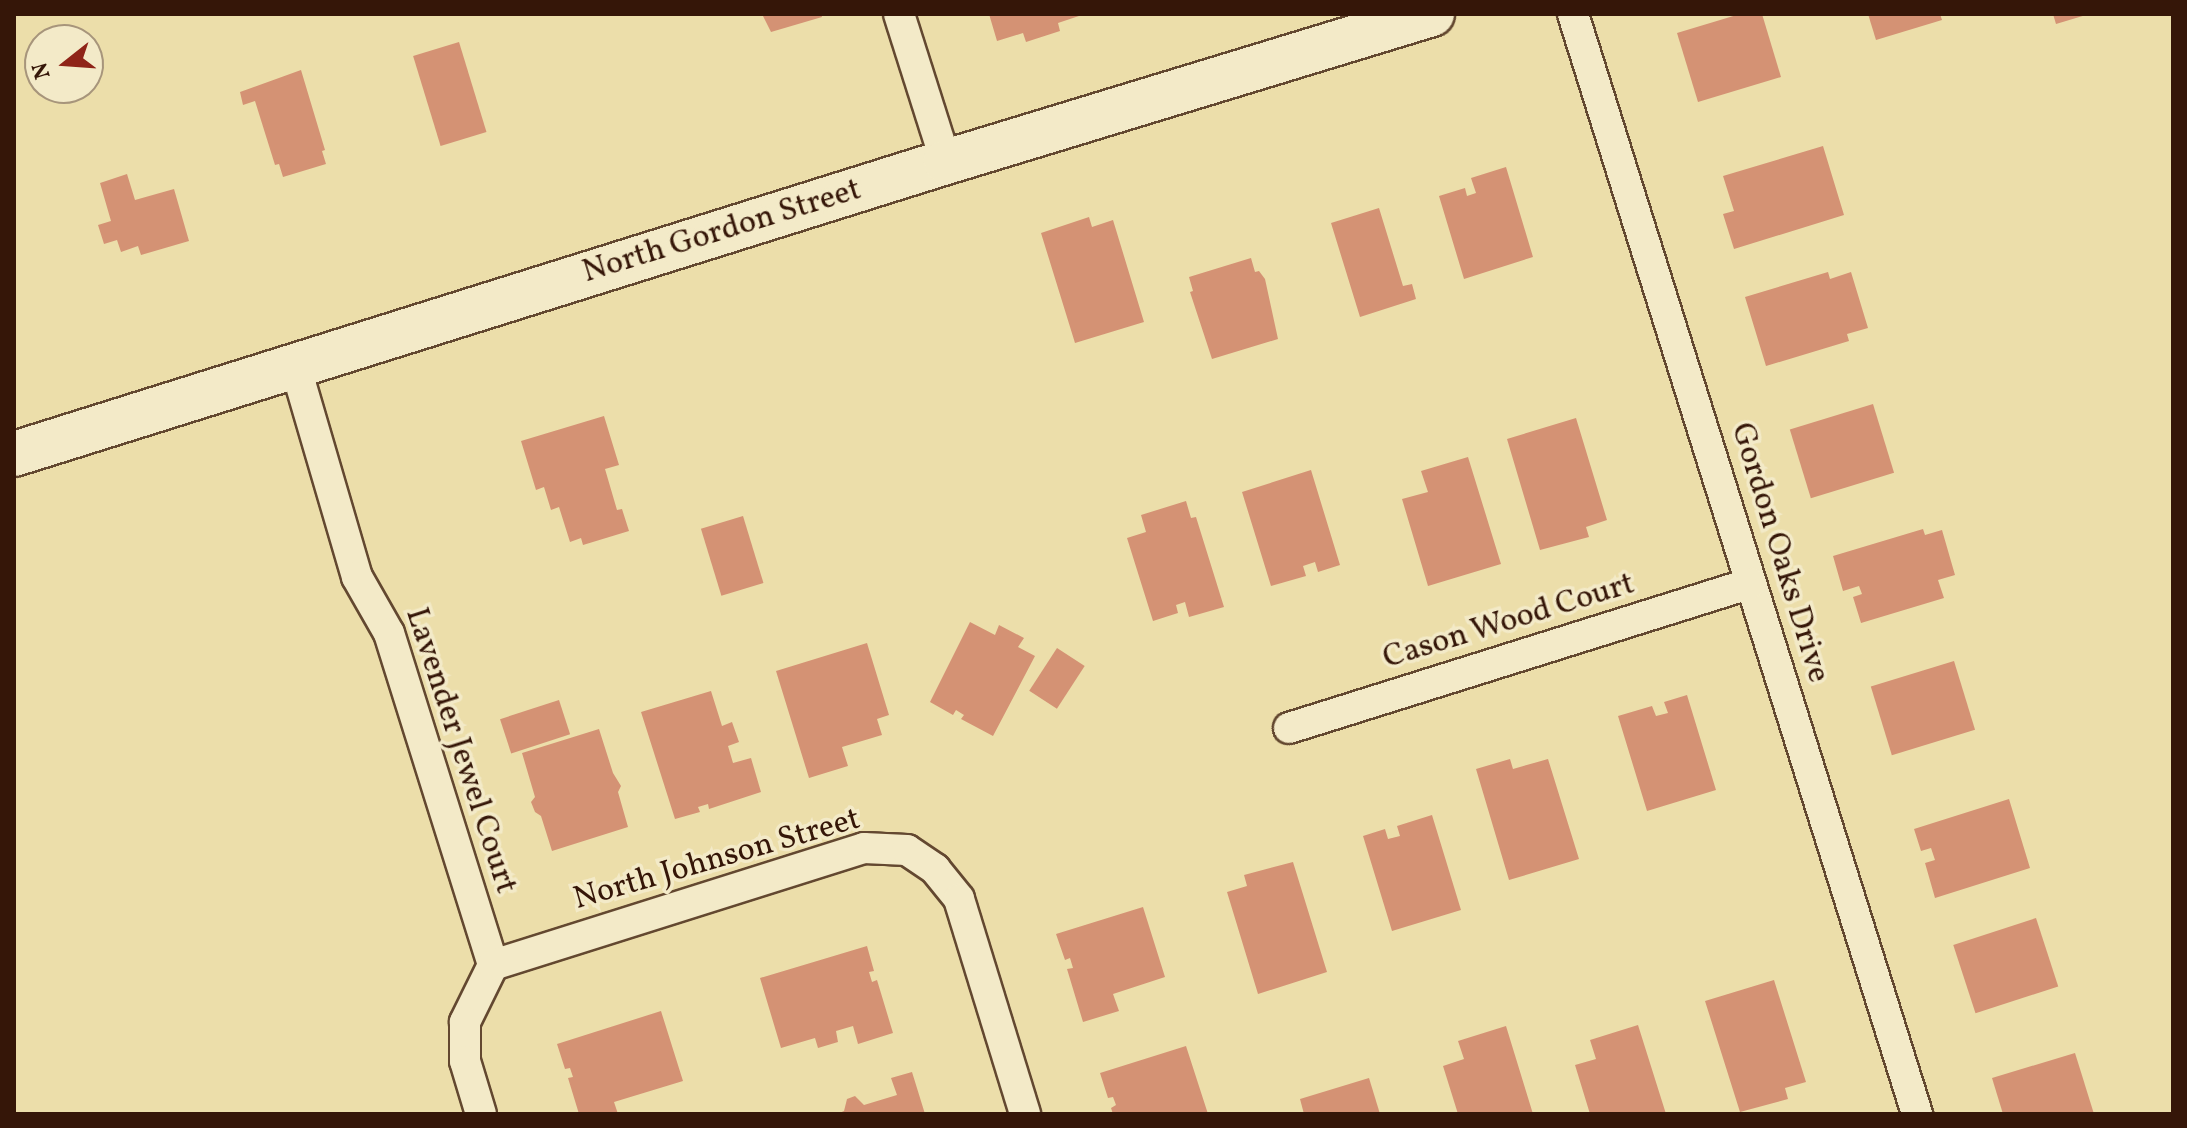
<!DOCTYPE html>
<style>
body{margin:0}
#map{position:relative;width:2187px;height:1128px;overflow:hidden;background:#ecdeaa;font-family:Vollkorn,serif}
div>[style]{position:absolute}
.building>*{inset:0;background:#d49274;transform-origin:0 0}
.roads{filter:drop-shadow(2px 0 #634830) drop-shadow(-2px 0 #634830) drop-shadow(0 2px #634830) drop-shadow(0 -2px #634830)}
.street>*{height:30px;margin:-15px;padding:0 15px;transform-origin:15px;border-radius:15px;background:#f3eac8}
.secondary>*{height:44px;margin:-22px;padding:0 22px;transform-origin:22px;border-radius:22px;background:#f3eac8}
span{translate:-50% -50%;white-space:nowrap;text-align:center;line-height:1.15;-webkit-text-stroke:7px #f3eac8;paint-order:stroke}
.street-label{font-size:32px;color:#351608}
.frame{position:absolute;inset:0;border:16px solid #351608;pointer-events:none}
.north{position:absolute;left:24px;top:24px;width:80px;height:80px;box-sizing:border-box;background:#f3eac8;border:2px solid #a7957b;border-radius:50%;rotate:253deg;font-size:22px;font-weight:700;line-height:32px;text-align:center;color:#351608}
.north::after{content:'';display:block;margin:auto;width:28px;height:36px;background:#8f2418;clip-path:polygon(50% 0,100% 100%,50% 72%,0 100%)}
</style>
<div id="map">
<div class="building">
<i style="clip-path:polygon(762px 14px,821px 14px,822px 17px,771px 32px)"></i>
<i style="clip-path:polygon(989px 14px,1082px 14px,1082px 15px,1058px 23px,1060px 31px,1026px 42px,1023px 33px,997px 41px)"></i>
<i style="clip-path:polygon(1740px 14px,1762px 14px,1781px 77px,1698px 102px,1677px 33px)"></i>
<i style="clip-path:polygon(1868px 14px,1940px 14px,1942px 20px,1876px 40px)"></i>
<i style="clip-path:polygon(2053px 14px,2086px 14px,2086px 15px,2056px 24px)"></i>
<i style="left:459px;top:42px;width:94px;height:48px;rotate:73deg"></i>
<i style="clip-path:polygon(301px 70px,325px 150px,322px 151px,326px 164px,283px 177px,279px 164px,275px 165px,255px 101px,243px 105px,240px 92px)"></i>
<i style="clip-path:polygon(1823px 146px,1844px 215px,1734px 249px,1723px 214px,1734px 211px,1723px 176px)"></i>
<i style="clip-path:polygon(1506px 167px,1533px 257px,1464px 279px,1439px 196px,1465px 188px,1467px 196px,1476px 193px,1471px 178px)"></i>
<i style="clip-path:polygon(127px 174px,135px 200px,174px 189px,189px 241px,141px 255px,138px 246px,121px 252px,117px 240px,104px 244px,98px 225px,111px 221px,100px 183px)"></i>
<i style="clip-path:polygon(1379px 208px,1403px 286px,1412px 284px,1416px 299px,1360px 317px,1331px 223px)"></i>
<i style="clip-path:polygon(1089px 217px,1092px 227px,1113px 220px,1144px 322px,1075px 343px,1041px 233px)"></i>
<i style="clip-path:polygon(1251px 258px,1255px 272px,1259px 271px,1265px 279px,1278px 339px,1212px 359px,1190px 292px,1193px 291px,1189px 277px)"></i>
<i style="clip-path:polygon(1828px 272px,1830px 279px,1851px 272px,1868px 328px,1847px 334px,1849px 341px,1766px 366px,1745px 297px)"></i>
<i style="left:1873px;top:404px;width:72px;height:87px;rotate:73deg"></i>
<i style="clip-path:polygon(604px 416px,619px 465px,605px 469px,617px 510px,622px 509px,629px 531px,583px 545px,581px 538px,570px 542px,559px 507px,551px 510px,544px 487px,536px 490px,521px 441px)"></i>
<i style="clip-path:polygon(1576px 418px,1607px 520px,1586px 527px,1589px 537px,1540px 550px,1507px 439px)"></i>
<i style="clip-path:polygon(1468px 457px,1501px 564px,1428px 586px,1402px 499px,1428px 492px,1421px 471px)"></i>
<i style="clip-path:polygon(1311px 470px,1340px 565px,1318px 572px,1315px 562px,1303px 566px,1306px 576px,1271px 586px,1242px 492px)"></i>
<i style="clip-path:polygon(1186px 501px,1191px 518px,1196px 517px,1224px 607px,1189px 617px,1185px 602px,1176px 605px,1178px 613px,1153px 621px,1127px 538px,1146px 532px,1141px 515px)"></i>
<i style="left:743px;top:516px;width:70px;height:44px;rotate:73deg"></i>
<i style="clip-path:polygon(1923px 529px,1925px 535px,1942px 530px,1955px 575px,1938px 580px,1944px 598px,1861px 623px,1853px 597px,1862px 594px,1859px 586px,1843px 591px,1833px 556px)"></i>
<i style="clip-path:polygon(970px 622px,995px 635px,999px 625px,1024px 638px,1018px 647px,1035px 656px,993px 736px,961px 719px,964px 715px,956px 710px,953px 715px,930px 702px)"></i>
<i style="clip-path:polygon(867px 643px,889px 715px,877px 719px,882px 735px,842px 747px,848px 766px,809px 778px,776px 671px)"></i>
<i style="left:1057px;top:648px;width:33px;height:51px;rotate:33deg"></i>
<i style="left:1954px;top:661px;width:72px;height:87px;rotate:73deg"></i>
<i style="clip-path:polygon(711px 691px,722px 726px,732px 722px,739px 742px,728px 746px,733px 763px,751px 758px,761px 792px,709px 809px,708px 804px,698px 807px,700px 812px,675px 819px,641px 712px)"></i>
<i style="clip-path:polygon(1687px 695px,1716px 790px,1647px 811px,1618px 716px,1652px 706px,1656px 716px,1668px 713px,1664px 702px)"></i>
<i style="left:559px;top:700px;width:36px;height:62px;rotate:72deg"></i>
<i style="clip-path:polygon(599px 729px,613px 773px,621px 786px,618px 792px,628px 827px,552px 851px,541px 816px,535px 812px,531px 802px,535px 797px,522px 753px)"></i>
<i style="clip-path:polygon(1510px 759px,1513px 769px,1548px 759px,1579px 859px,1509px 880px,1476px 769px)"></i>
<i style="clip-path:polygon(2009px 799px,2030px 868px,1935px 898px,1925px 863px,1935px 860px,1931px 848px,1921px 851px,1914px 829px)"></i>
<i style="clip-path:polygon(1432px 815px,1461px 910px,1392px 931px,1363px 836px,1385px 829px,1388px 839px,1400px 836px,1397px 826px)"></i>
<i style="clip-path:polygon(1293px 862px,1327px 972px,1258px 994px,1227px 892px,1247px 886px,1244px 875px)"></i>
<i style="clip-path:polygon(1143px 907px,1165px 977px,1113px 994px,1119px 1011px,1083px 1022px,1067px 969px,1073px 968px,1070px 958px,1065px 960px,1056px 934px)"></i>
<i style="left:2036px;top:918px;width:72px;height:87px;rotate:72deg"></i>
<i style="clip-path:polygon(867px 946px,874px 971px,869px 972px,872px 982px,877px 980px,893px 1033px,858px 1044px,853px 1026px,836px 1031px,838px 1042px,818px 1048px,815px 1038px,781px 1048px,760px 978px)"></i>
<i style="clip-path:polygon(1774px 980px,1806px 1082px,1785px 1088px,1788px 1099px,1740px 1112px,1705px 1001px)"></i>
<i style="clip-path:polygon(661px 1011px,683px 1081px,614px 1102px,618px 1114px,579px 1114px,568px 1078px,573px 1077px,570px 1068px,565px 1069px,557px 1044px)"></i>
<i style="clip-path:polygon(1638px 1025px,1666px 1114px,1590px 1114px,1575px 1065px,1596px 1059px,1590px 1040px)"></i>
<i style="clip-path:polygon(1506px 1026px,1533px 1114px,1458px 1114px,1443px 1066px,1464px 1059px,1458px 1041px)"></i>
<i style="clip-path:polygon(1186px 1046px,1208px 1114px,1113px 1114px,1111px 1108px,1116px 1105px,1113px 1097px,1108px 1098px,1100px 1073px)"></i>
<i style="clip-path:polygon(2075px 1053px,2094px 1114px,2003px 1114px,1992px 1078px)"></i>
<i style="clip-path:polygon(912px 1072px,925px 1114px,837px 1114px,844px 1111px,847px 1099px,855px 1096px,864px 1105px,897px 1095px,891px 1078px)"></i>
<i style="clip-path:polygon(1369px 1078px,1380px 1114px,1304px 1114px,1300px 1099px)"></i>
</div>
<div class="roads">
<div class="street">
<i style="left:899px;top:14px;width:155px;rotate:72.4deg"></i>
<i style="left:1573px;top:14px;width:1153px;rotate:72.63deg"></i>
<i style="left:295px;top:365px;width:221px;rotate:73.7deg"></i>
<i style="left:357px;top:577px;width:64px;rotate:60.3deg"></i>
<i style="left:389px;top:633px;width:348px;rotate:72.6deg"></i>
<i style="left:493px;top:965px;width:64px;rotate:116.2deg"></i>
<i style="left:465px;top:1022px;width:39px;rotate:90deg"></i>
<i style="left:465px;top:1061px;width:55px;rotate:73.2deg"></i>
<i style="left:1289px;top:728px;width:484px;rotate:-17.4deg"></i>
<i style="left:493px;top:965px;width:389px;rotate:-17.5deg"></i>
<i style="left:864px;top:848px;width:43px;rotate:2.7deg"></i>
<i style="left:907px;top:850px;width:34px;rotate:34deg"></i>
<i style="left:935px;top:869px;width:38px;rotate:51deg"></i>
<i style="left:959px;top:899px;width:225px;rotate:72.9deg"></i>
</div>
<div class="secondary">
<i style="left:14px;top:454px;width:977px;rotate:-17.4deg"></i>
<i style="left:946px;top:162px;width:508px;rotate:-16.94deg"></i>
</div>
</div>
<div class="street-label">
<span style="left:722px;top:232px;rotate:-17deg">North Gordon Street</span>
<span style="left:1779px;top:553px;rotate:73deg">Gordon Oaks Drive</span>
<span style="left:1509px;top:622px;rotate:-17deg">Cason Wood Court</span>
<span style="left:460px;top:751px;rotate:72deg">Lavender Jewel Court</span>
<span style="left:717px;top:860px;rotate:-16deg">North Johnson Street</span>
</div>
<div class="frame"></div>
<div class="north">N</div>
</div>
